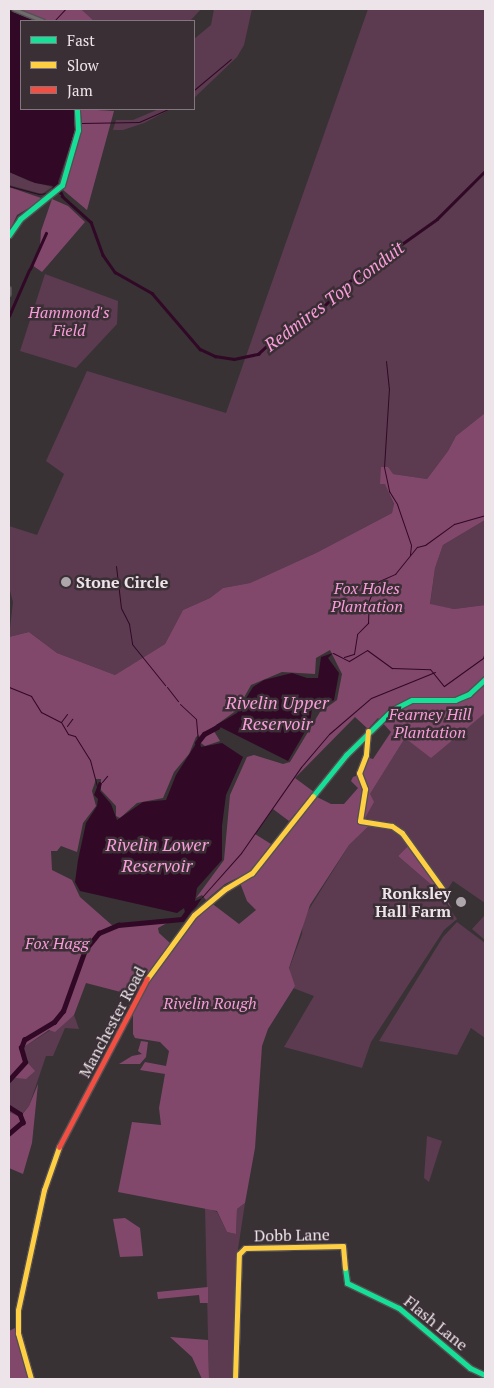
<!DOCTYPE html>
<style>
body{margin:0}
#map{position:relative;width:494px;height:1388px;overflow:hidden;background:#383235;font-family:"PT Serif",serif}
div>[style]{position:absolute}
.green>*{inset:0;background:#5c3b50}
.forest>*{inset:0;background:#81486c}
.water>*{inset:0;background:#310826}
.stream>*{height:1px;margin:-0.5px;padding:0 0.5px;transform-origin:0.5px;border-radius:0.5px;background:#310826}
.canal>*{height:2.5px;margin:-1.25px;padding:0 1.25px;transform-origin:1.25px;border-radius:1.25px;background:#310826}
.river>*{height:4.5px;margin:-2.25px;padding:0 2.25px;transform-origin:2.25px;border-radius:2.25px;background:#310826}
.roads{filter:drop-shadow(1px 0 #554f52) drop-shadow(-1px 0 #554f52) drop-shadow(0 1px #554f52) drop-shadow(0 -1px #554f52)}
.street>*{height:2.5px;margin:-1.25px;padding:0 1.25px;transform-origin:1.25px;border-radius:1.25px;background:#706c6e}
.fast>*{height:5px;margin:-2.5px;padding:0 2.5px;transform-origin:2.5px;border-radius:2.5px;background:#16e098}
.slow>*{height:5px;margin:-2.5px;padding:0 2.5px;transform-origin:2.5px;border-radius:2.5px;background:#ffcf43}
.jam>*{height:5px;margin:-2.5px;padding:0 2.5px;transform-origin:2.5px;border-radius:2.5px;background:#f24e42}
.dots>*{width:14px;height:14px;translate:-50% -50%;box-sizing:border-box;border:2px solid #3b2f36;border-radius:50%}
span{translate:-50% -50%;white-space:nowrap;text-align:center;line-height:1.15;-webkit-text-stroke:5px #3b2f36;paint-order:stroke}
.park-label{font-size:16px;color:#f99bd8;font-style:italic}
.poi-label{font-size:16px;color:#ece4e9;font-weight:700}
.left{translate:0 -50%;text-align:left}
.right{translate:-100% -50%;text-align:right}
.street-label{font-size:16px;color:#ece4e9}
.water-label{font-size:18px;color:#fb9dda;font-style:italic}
.frame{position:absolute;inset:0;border:10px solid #ece4e9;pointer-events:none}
.legend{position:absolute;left:20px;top:20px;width:175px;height:90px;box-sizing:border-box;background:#3b2f36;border:1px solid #82777e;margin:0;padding:6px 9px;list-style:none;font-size:15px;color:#ece4e9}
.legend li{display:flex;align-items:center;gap:10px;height:25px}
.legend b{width:25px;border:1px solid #82777e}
</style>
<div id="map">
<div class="green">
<i style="clip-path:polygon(81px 9px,201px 9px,190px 21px,94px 21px)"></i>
<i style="clip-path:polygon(214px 9px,252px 9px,244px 45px,237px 57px,194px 98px,194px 39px,211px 25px)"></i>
<i style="clip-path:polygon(368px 9px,485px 9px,485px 413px,456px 436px,448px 451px,427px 479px,393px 474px,381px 484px,385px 483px,394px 505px,392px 513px,316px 553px,250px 583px,223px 588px,210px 598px,183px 610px,165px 644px,115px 675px,57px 653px,29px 632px,9px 637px,13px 602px,9px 587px,9px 526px,37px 535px,64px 474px,46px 461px,87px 371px,226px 413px)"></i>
<i style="clip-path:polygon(159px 109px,171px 109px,144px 123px,123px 130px,113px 130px,116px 120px,133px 120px)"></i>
<i style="clip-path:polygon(9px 172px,29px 181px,52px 187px,42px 194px,9px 185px)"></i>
<i style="clip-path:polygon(45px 274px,118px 301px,117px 324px,76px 368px,20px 351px)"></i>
<i style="clip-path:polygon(485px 520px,485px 605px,454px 609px,430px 605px,435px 568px,443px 545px)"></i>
<i style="clip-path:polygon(485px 713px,485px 903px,453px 881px,447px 890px,400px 827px,365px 818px,370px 794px,405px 738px,457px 733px)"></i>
<i style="clip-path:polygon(370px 825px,390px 826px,410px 844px,398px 856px,434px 887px,457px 919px,444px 930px,371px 1042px,362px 1068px,284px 1047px,314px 996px,293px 988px,289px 969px,302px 934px,303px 919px,349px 845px)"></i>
<i style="clip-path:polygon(485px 915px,485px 940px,472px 929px)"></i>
<i style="clip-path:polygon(457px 922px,485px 943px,485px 1038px,471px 1028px,457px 1055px,379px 1041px,443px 937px)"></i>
<i style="clip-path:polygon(74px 1015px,79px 1029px,65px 1028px,53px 1056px,46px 1056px,29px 1106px,19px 1117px,9px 1112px,9px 1077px,26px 1061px,24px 1047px)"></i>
<i style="clip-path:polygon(427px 1136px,442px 1141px,429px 1182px,424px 1178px)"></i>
<i style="clip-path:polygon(245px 1203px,238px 1249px,234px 1379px,209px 1379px,205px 1207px,217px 1212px,227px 1232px,236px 1234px,237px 1209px)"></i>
</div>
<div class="forest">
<i style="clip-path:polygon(18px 9px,81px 9px,94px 21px,48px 21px)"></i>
<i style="clip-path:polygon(80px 109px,114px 111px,87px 210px,62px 189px,82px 121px)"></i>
<i style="clip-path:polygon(9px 187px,44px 199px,17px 215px,9px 232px)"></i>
<i style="clip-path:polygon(52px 199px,68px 206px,85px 222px,42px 272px,32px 265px,40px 246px,41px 231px)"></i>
<i style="clip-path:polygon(485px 413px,485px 520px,443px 545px,435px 568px,430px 604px,454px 609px,485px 605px,485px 713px,431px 758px,405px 738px,370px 794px,374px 802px,365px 818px,373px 822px,349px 845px,310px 905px,289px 968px,295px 986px,268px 1029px,262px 1046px,255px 1148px,245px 1203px,237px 1209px,236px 1234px,227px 1232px,217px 1211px,118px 1192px,132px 1122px,161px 1125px,159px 1108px,165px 1074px,140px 1070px,145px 1062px,166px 1066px,169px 1051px,160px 1042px,135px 1038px,133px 1034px,133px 1013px,156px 970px,191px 922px,210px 902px,239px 924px,256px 910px,247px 901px,240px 883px,253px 875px,317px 797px,331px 804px,344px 804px,358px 788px,351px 781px,353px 777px,361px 774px,366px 757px,373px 759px,391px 732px,378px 718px,368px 729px,355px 717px,295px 778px,314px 792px,289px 821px,273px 809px,255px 834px,271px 844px,251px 871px,225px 884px,206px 900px,202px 895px,196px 898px,224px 860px,230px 795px,247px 757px,254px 755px,283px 764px,290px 762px,320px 712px,337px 700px,342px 674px,330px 650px,316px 658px,315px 674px,282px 672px,251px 685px,237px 710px,212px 728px,220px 741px,205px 746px,201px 743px,199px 735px,196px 737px,189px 754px,174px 772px,163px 798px,137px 803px,120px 818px,116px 816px,116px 806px,101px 790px,101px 779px,96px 779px,92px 791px,96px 806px,83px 823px,77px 852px,61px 846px,57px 851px,51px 851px,52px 870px,72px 880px,80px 897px,114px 927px,167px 923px,158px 928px,159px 933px,170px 943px,136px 996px,86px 983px,74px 1015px,55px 1032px,49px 1030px,24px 1047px,26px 1061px,35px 1071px,26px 1079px,9px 1077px,9px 637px,29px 632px,57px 653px,115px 675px,165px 644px,183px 610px,210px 598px,223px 588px,250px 583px,316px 553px,392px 513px,394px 504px,385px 484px,380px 484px,381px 467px,388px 467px,393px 474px,427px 479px,448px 451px,456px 436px)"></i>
<i style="clip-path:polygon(410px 844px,441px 889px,452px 909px,434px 887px,398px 856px)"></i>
<i style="clip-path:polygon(141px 1041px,148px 1042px,146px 1057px,140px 1064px,119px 1064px,132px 1056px,142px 1054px,138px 1051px)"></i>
<i style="clip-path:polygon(38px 1084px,32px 1143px,23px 1174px,9px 1168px,9px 1112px,20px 1117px,29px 1106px)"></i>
<i style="clip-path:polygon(125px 1218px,140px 1228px,143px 1256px,120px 1257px,113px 1219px)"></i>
<i style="clip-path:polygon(208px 1287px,208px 1303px,200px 1303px,199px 1295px,158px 1299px,157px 1292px)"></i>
<i style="clip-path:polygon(15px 1328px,19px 1341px,30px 1379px,9px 1379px,9px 1331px)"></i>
<i style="clip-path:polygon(170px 1337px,208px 1340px,209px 1379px,202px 1379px,192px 1357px)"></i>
</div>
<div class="water">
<i style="clip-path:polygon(9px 10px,35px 21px,21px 21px,21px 109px,75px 109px,78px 121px,58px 182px,65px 198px,52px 189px,53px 186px,35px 183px,9px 172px)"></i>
<i style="clip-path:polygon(333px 653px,328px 658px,339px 673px,334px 700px,312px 709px,310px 723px,288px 761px,216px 725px,237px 713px,253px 687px,264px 680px,292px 673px,307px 678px,318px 678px,321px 657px)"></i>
<i style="clip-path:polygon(199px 739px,201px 747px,222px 743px,243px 757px,226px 795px,222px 826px,222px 860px,197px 888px,195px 901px,202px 898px,196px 907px,186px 917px,184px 908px,177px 913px,80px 891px,75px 882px,78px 860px,86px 823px,97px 806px,98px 799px,94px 795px,99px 782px,102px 783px,100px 791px,111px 804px,117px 820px,143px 802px,166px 800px,176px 775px)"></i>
</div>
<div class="stream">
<i style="left:54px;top:21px;width:16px;rotate:-47deg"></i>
<i style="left:194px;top:90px;width:48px;rotate:-40deg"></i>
<i style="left:81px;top:123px;width:58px;rotate:-1deg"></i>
<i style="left:139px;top:122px;width:32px;rotate:-24deg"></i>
<i style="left:9px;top:186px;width:30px;rotate:15deg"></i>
<i style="left:38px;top:194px;width:12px;rotate:-5deg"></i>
<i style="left:386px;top:361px;width:27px;rotate:84deg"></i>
<i style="left:389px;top:388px;width:79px;rotate:93.6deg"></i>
<i style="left:384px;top:467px;width:25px;rotate:78deg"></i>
<i style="left:389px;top:491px;width:15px;rotate:58deg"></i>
<i style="left:397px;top:504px;width:43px;rotate:71.1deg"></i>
<i style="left:411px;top:545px;width:10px;rotate:96deg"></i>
<i style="left:116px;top:566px;width:42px;rotate:83.2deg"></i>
<i style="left:121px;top:608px;width:18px;rotate:63deg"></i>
<i style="left:129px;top:624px;width:20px;rotate:81deg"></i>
<i style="left:132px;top:644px;width:53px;rotate:51.2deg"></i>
<i style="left:333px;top:653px;width:18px;rotate:27deg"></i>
<i style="left:349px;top:661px;width:21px;rotate:-31deg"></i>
<i style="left:367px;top:650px;width:31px;rotate:36deg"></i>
<i style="left:392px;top:668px;width:38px;rotate:2deg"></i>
<i style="left:430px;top:669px;width:22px;rotate:51deg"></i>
<i style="left:444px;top:686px;width:48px;rotate:-35.7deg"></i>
<i style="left:483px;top:658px;width:6px;rotate:-72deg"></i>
<i style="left:344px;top:657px;width:10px;rotate:-17deg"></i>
<i style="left:354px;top:654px;width:20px;rotate:-81deg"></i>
<i style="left:357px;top:634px;width:16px;rotate:-45deg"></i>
<i style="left:368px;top:623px;width:23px;rotate:-88deg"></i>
<i style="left:369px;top:600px;width:20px;rotate:-66deg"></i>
<i style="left:377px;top:582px;width:20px;rotate:-24deg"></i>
<i style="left:395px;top:574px;width:35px;rotate:-51deg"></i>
<i style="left:417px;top:547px;width:8px;rotate:-14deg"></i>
<i style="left:425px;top:545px;width:36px;rotate:-36deg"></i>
<i style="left:454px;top:524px;width:32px;rotate:-16deg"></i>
<i style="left:9px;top:687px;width:24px;rotate:22deg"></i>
<i style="left:31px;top:696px;width:19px;rotate:58deg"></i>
<i style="left:41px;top:712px;width:22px;rotate:27deg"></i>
<i style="left:61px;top:722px;width:14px;rotate:60deg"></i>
<i style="left:68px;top:734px;width:7px;rotate:16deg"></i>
<i style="left:75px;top:736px;width:28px;rotate:58deg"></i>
<i style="left:90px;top:760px;width:27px;rotate:75deg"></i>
<i style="left:167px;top:687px;width:18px;rotate:52deg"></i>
<i style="left:180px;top:704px;width:22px;rotate:43deg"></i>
<i style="left:196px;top:719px;width:21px;rotate:85deg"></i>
<i style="left:61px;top:722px;width:10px;rotate:-53deg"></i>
<i style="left:67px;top:726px;width:9px;rotate:-54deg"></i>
<i style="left:102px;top:782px;width:8px;rotate:-50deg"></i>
<i style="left:202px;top:897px;width:59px;rotate:-48.4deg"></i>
<i style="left:241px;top:853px;width:105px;rotate:-55.1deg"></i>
<i style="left:301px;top:767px;width:43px;rotate:-49.7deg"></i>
<i style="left:329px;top:734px;width:55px;rotate:-40.6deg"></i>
<i style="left:371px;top:698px;width:69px;rotate:-22.1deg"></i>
</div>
<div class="canal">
<i style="left:62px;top:196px;width:39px;rotate:42deg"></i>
<i style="left:91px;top:222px;width:35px;rotate:70deg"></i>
<i style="left:103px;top:255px;width:21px;rotate:55deg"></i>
<i style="left:115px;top:272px;width:43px;rotate:29.6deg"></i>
<i style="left:152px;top:293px;width:74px;rotate:49.4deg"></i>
<i style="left:200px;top:349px;width:17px;rotate:25deg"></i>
<i style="left:215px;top:356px;width:19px;rotate:9deg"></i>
<i style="left:234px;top:359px;width:25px;rotate:-12deg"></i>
<i style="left:258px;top:354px;width:38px;rotate:-43deg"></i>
<i style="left:286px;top:328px;width:36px;rotate:-27deg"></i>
<i style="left:318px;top:312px;width:41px;rotate:-45deg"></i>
<i style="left:347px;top:283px;width:110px;rotate:-35.4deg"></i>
<i style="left:437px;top:219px;width:68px;rotate:-45deg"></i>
<i style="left:30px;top:269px;width:39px;rotate:-66deg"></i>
<i style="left:9px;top:316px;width:50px;rotate:-66.5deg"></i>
</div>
<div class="river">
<i style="left:197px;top:743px;width:11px;rotate:-52deg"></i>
<i style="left:204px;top:734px;width:15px;rotate:-28deg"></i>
<i style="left:9px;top:1080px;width:24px;rotate:-48deg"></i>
<i style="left:25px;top:1062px;width:15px;rotate:-106deg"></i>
<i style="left:21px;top:1048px;width:9px;rotate:-69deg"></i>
<i style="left:24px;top:1040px;width:35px;rotate:-31deg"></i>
<i style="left:54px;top:1022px;width:14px;rotate:-51deg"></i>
<i style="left:63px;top:1011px;width:65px;rotate:-70.2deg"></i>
<i style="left:85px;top:950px;width:22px;rotate:-51deg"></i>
<i style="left:99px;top:933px;width:21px;rotate:-23deg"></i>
<i style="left:118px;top:925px;width:64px;rotate:-5.4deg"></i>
<i style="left:182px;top:919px;width:9px;rotate:-54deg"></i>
<i style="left:9px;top:1107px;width:13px;rotate:32deg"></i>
<i style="left:20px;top:1114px;width:9px;rotate:69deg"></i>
<i style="left:23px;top:1122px;width:18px;rotate:139deg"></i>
</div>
<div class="roads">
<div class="street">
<i style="left:14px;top:9px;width:31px;rotate:22deg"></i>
<i style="left:9px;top:288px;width:6px;rotate:90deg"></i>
</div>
<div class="fast">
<i style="left:9px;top:235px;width:19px;rotate:-55deg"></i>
<i style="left:20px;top:219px;width:54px;rotate:-39deg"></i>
<i style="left:62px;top:185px;width:57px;rotate:-73.8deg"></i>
<i style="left:78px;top:130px;width:21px;rotate:-93deg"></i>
<i style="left:313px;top:796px;width:53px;rotate:-51.2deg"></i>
<i style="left:346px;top:755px;width:64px;rotate:-44.4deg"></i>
<i style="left:392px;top:710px;width:22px;rotate:-27deg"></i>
<i style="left:412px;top:700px;width:43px"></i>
<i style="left:455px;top:700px;width:15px;rotate:-23deg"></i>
<i style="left:469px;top:694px;width:22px;rotate:-43deg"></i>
<i style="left:345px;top:1268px;width:15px;rotate:82deg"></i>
<i style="left:347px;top:1283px;width:58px;rotate:25.7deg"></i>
<i style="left:399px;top:1308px;width:93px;rotate:40.2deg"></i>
<i style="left:470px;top:1368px;width:17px;rotate:25deg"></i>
</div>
<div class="slow">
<i style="left:368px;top:731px;width:24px;rotate:95deg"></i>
<i style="left:366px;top:755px;width:19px;rotate:111deg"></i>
<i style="left:359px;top:773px;width:17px;rotate:69deg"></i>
<i style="left:365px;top:789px;width:32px;rotate:99deg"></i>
<i style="left:360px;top:821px;width:32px;rotate:9deg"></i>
<i style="left:392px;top:826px;width:12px;rotate:35deg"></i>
<i style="left:402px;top:833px;width:75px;rotate:54.2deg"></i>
<i style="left:147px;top:979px;width:79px;rotate:-53.7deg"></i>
<i style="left:194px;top:915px;width:40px;rotate:-40deg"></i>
<i style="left:225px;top:889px;width:31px;rotate:-31deg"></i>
<i style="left:252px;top:873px;width:98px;rotate:-51.6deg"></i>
<i style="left:31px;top:1379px;width:48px;rotate:-105.8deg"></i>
<i style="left:18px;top:1333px;width:23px;rotate:-90deg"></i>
<i style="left:18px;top:1310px;width:123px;rotate:-77.8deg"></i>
<i style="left:44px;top:1190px;width:46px;rotate:-70.8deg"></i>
<i style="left:235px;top:1379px;width:125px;rotate:-88.2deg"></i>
<i style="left:239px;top:1254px;width:8px;rotate:-45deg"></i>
<i style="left:245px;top:1248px;width:98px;rotate:-1.2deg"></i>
<i style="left:343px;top:1246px;width:22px;rotate:85deg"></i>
</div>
<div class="jam">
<i style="left:59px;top:1147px;width:190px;rotate:-62.4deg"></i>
</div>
</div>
<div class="dots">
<i style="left:66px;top:582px;background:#ada6aa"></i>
<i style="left:461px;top:902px;background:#ada6aa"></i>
</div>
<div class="park-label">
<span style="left:69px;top:321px">Hammond's<br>Field</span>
<span style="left:367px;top:597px">Fox Holes<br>Plantation</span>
<span style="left:430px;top:723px">Fearney Hill<br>Plantation</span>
<span style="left:57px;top:943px">Fox Hagg</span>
<span style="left:210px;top:1003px">Rivelin Rough</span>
</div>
<div class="poi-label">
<span class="left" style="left:76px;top:582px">Stone Circle</span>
<span class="right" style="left:451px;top:902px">Ronksley<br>Hall Farm</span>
</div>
<div class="street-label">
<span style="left:112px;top:1022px;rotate:-62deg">Manchester Road</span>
<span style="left:292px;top:1235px;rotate:-1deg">Dobb Lane</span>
<span style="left:436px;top:1323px;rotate:39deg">Flash Lane</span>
</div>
<div class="water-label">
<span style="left:334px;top:296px;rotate:-37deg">Redmires Top Conduit</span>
<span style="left:277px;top:713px">Rivelin Upper<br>Reservoir</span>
<span style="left:157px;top:855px">Rivelin Lower<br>Reservoir</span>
</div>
<div class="frame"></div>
<ul class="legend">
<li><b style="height:6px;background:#16e098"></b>Fast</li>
<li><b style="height:6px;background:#ffcf43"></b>Slow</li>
<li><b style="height:6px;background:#f24e42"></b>Jam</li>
</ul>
</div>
